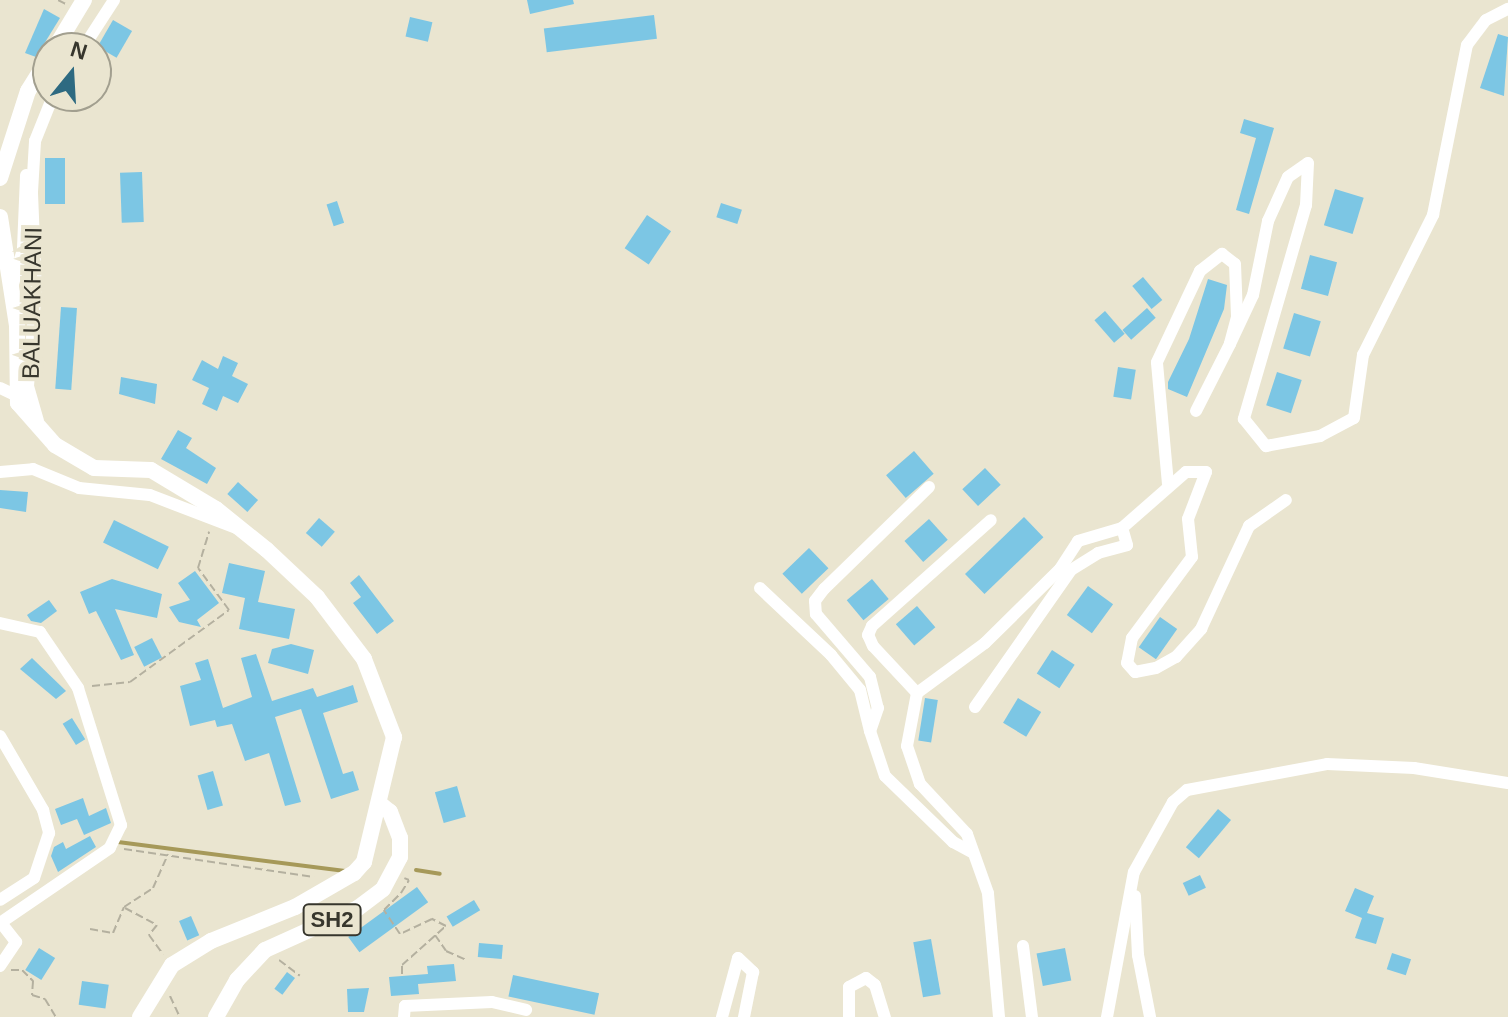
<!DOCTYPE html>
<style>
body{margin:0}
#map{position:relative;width:1508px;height:1017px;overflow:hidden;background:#eae5d0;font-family:Helvetica,sans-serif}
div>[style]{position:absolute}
.stream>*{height:4px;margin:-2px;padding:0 2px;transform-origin:2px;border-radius:2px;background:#a69959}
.building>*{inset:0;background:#7cc6e4;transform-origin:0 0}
.path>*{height:2px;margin-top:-1px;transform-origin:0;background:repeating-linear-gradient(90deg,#b4b09f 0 8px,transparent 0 12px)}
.minor>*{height:12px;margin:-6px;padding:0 6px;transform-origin:6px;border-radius:6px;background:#fff}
.major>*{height:16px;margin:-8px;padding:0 8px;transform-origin:8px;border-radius:8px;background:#fff}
span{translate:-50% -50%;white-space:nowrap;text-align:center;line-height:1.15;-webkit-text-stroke:8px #eae5d0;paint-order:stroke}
.shield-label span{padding:2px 6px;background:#eae5d0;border:2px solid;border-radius:6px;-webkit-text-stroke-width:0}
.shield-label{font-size:22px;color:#37362d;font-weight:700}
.street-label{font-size:24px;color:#37362d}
.north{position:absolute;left:32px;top:32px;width:80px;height:80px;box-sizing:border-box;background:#eae5d0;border:2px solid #a29f8f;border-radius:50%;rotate:18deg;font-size:22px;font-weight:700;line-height:32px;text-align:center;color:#37362d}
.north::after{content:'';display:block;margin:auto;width:28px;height:36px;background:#2e6a81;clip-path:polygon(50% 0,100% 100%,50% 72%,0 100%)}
</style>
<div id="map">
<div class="stream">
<i style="left:118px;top:842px;width:229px;rotate:7.3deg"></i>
<i style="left:416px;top:870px;width:24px;rotate:9deg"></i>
</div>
<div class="building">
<i style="clip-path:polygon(527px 0,573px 0,574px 4px,530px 14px)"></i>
<i style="clip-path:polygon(44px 9px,60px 18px,36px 57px,25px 53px)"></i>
<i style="left:654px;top:15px;width:24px;height:111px;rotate:83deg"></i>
<i style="left:410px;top:17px;width:23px;height:20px;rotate:13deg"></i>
<i style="left:113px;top:20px;width:22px;height:31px;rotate:30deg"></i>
<i style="clip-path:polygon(1498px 34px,1508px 37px,1504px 96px,1480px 88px)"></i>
<i style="clip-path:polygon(1244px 119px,1274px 128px,1249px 214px,1236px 210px,1256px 138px,1240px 133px)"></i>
<i style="left:45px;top:158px;width:20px;height:46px"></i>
<i style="left:142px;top:172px;width:50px;height:22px;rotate:88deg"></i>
<i style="left:1335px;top:189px;width:30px;height:38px;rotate:17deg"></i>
<i style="left:337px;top:201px;width:23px;height:11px;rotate:72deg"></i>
<i style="left:721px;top:203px;width:22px;height:15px;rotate:18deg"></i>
<i style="left:647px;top:215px;width:29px;height:40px;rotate:34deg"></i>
<i style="left:1310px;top:255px;width:28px;height:35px;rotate:15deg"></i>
<i style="left:1143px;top:277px;width:30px;height:14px;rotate:50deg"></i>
<i style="clip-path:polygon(1208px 279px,1227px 285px,1224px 309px,1187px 397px,1168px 389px,1168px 382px,1189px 339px)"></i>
<i style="left:61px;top:307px;width:16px;height:82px;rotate:4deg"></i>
<i style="left:1147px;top:308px;width:13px;height:33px;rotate:48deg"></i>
<i style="left:1105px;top:311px;width:30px;height:14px;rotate:49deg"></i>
<i style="left:1294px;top:313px;width:28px;height:37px;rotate:17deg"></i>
<i style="clip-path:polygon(223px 356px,238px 363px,232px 376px,248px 384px,238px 403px,223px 396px,217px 411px,202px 404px,209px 388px,192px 380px,202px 360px,218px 369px)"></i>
<i style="left:1118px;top:367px;width:18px;height:30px;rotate:9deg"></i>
<i style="left:1277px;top:372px;width:26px;height:35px;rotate:18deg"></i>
<i style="clip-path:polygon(121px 377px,157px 384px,155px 404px,119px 394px)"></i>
<i style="clip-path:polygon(178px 430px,192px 438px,186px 448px,216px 468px,207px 484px,161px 459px)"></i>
<i style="left:914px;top:451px;width:30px;height:37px;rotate:49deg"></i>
<i style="left:985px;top:468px;width:23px;height:31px;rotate:47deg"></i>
<i style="left:238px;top:482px;width:27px;height:16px;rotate:42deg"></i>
<i style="clip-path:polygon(0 490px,28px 492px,26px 512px,0 508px)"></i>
<i style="left:1024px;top:517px;width:28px;height:82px;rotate:46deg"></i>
<i style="left:319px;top:518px;width:21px;height:20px;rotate:41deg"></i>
<i style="left:929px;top:519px;width:28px;height:33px;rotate:48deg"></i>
<i style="left:114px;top:520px;width:61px;height:25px;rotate:26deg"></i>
<i style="left:809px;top:548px;width:28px;height:37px;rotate:46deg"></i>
<i style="clip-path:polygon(229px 563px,265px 571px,258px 602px,295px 609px,289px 639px,239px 629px,245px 598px,222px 593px)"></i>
<i style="clip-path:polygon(195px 571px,219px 603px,197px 620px,201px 627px,179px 622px,169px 607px,190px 600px,178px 583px)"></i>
<i style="clip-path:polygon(359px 575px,394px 621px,377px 634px,353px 603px,361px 597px,350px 583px)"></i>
<i style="clip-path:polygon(112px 579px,162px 594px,157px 618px,115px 609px,134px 655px,121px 660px,96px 611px,89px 614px,80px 592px)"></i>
<i style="left:872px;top:579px;width:26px;height:33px;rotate:50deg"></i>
<i style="left:1088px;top:586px;width:31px;height:36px;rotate:36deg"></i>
<i style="clip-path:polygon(49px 600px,57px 611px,41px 623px,31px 621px,27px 615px)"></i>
<i style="left:917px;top:606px;width:28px;height:28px;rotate:49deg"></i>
<i style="left:1160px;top:617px;width:21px;height:37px;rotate:35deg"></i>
<i style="left:152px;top:638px;width:22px;height:20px;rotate:63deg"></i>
<i style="clip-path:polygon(291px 644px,314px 650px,308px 674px,268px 663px,272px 649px)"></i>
<i style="left:1052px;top:650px;width:27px;height:28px;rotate:33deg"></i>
<i style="clip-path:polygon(256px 654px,272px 701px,313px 688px,317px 697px,353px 685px,358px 702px,323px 713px,343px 774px,353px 771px,359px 790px,331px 799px,301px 709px,275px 717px,301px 802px,285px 806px,269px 753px,245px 761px,232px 724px,217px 727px,215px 720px,190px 726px,180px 686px,201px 680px,195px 663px,208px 659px,223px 708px,252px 697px,241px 658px)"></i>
<i style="clip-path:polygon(32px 658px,66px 691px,56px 699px,20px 669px)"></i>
<i style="left:925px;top:698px;width:13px;height:43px;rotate:9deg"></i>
<i style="left:1018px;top:698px;width:27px;height:29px;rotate:31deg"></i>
<i style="left:72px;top:718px;width:25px;height:11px;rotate:58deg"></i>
<i style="left:213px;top:771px;width:36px;height:16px;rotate:74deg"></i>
<i style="left:457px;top:786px;width:32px;height:23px;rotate:74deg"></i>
<i style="clip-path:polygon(83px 798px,89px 816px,106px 808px,111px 823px,84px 835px,77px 819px,61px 825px,55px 809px)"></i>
<i style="left:1218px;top:809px;width:17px;height:50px;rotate:40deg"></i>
<i style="clip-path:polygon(90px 836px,96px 847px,58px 872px,51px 856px,54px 847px,63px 842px,66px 849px)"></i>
<i style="left:1200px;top:875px;width:14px;height:19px;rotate:65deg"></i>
<i style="left:417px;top:887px;width:19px;height:85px;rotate:54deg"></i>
<i style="clip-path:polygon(1355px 888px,1374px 896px,1367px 913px,1384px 918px,1376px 944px,1355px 938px,1362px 918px,1345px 911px)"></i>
<i style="left:474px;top:900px;width:12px;height:32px;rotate:59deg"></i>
<i style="left:191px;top:916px;width:21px;height:13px;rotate:67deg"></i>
<i style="left:931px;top:939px;width:56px;height:18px;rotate:80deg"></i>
<i style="left:479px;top:943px;width:24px;height:14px;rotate:5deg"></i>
<i style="left:39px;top:948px;width:19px;height:26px;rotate:32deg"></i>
<i style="left:1065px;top:948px;width:33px;height:29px;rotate:79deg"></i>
<i style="left:1392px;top:953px;width:20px;height:17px;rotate:18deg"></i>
<i style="clip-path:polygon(454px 964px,456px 981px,418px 984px,419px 994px,391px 996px,389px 977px,428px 974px,427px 966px)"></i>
<i style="left:287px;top:972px;width:10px;height:21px;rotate:37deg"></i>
<i style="left:513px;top:975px;width:88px;height:22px;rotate:12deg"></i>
<i style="left:82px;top:981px;width:27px;height:24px;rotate:8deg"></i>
<i style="clip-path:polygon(369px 988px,364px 1012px,348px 1012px,347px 989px)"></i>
</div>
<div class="path">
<i style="left:58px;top:0;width:9px;rotate:27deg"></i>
<i style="left:92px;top:686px;width:38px;rotate:-6deg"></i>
<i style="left:130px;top:682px;width:122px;rotate:-36deg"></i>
<i style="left:229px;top:610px;width:52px;rotate:-126.4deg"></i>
<i style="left:198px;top:568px;width:38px;rotate:-73deg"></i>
<i style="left:124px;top:849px;width:192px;rotate:8.4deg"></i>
<i style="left:125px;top:908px;width:36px;rotate:28deg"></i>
<i style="left:157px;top:925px;width:13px;rotate:129deg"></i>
<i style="left:149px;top:935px;width:24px;rotate:54deg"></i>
<i style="left:90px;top:929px;width:23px;rotate:10deg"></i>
<i style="left:113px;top:933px;width:28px;rotate:-67deg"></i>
<i style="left:124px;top:907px;width:35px;rotate:-33deg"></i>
<i style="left:153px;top:888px;width:37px;rotate:-66deg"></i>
<i style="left:435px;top:935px;width:19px;rotate:55deg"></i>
<i style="left:446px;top:951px;width:22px;rotate:24deg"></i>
<i style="left:279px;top:960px;width:26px;rotate:37deg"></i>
<i style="left:11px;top:970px;width:11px"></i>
<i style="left:22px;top:970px;width:16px;rotate:45deg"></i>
<i style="left:33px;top:981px;width:14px;rotate:94deg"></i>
<i style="left:32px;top:995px;width:14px;rotate:17deg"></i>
<i style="left:45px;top:999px;width:21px;rotate:59deg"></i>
<i style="left:402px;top:974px;width:9px;rotate:-90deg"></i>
<i style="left:402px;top:965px;width:59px;rotate:-41.6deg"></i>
<i style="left:446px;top:926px;width:16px;rotate:-153deg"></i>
<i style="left:432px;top:919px;width:35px;rotate:155deg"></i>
<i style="left:400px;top:934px;width:29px;rotate:-124deg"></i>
<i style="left:384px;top:910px;width:24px;rotate:-45deg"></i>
<i style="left:401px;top:893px;width:15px;rotate:-58deg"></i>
<i style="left:409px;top:880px;width:5px;rotate:-158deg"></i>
<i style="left:170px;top:996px;width:23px;rotate:65deg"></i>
</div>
<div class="minor">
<i style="left:83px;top:48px;width:57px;rotate:-57.1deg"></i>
<i style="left:13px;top:284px;width:37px;rotate:-74deg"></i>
<i style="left:23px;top:248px;width:73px;rotate:-87.6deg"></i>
<i style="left:1230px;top:344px;width:54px;rotate:-64.9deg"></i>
<i style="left:1253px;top:295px;width:76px;rotate:-78.5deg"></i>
<i style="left:1268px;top:221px;width:48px;rotate:-65.6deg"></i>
<i style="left:1288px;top:177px;width:24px;rotate:-35deg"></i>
<i style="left:1308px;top:163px;width:42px;rotate:92.7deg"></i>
<i style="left:1306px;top:205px;width:223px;rotate:106.2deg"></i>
<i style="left:1244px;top:419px;width:35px;rotate:51deg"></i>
<i style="left:1266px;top:446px;width:55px;rotate:-10.5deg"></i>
<i style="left:1320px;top:436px;width:38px;rotate:-28deg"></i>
<i style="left:1354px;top:418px;width:64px;rotate:-81.9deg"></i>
<i style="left:1363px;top:355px;width:157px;rotate:-63.4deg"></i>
<i style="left:1433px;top:215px;width:173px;rotate:-78.7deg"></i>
<i style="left:1467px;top:45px;width:31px;rotate:-53deg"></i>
<i style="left:1486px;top:20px;width:25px;rotate:-27deg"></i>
<i style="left:0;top:388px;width:19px;rotate:25deg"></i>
<i style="left:38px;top:421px;width:36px;rotate:-106deg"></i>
<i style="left:28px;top:386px;width:97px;rotate:-85.3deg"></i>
<i style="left:36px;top:289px;width:97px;rotate:-92.4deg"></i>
<i style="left:32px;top:192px;width:51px;rotate:-86.6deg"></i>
<i style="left:35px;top:141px;width:48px;rotate:-68.2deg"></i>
<i style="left:0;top:472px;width:33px;rotate:-5deg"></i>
<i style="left:33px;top:469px;width:50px;rotate:22.4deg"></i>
<i style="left:79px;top:488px;width:71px;rotate:5.6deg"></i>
<i style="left:150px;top:495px;width:97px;rotate:21deg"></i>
<i style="left:1168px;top:484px;width:122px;rotate:-95.2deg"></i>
<i style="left:1157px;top:362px;width:101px;rotate:-64.7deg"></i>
<i style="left:1200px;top:271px;width:28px;rotate:-38deg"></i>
<i style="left:1222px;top:254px;width:16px;rotate:38deg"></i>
<i style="left:1235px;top:264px;width:53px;rotate:87.8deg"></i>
<i style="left:1237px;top:317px;width:28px;rotate:105deg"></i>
<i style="left:1230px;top:344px;width:75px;rotate:116.9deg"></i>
<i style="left:929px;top:487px;width:146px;rotate:135.8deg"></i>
<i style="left:824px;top:589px;width:15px;rotate:127deg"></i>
<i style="left:815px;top:601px;width:13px;rotate:86deg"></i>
<i style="left:816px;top:614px;width:83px;rotate:49.4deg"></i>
<i style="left:870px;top:677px;width:32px;rotate:76deg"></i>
<i style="left:878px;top:708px;width:24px;rotate:109deg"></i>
<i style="left:870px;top:731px;width:47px;rotate:71.6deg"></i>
<i style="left:885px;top:776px;width:95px;rotate:44.1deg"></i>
<i style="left:953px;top:842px;width:21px;rotate:28deg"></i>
<i style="left:760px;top:588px;width:98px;rotate:43.3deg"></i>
<i style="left:831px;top:655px;width:45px;rotate:50.4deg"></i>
<i style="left:860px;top:690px;width:42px;rotate:76.3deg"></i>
<i style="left:0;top:623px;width:41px;rotate:12.7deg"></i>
<i style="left:40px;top:632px;width:68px;rotate:55.8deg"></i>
<i style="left:78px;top:688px;width:144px;rotate:72.6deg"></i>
<i style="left:121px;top:825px;width:25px;rotate:116deg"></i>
<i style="left:110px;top:848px;width:133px;rotate:145.7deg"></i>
<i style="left:917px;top:693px;width:64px;rotate:-133.1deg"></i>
<i style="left:873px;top:646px;width:12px;rotate:-114deg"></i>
<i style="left:868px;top:635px;width:10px;rotate:-66deg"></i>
<i style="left:872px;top:626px;width:159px;rotate:-41.7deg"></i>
<i style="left:975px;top:707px;width:167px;rotate:-55deg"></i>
<i style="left:1071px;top:570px;width:32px;rotate:-32deg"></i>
<i style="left:1098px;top:553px;width:30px;rotate:-15deg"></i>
<i style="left:1127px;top:545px;width:18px;rotate:-106deg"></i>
<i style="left:0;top:736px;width:86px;rotate:59.8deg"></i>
<i style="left:43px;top:810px;width:24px;rotate:75deg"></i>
<i style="left:49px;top:833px;width:47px;rotate:108.4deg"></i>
<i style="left:34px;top:878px;width:40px;rotate:147.1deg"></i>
<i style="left:1135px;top:896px;width:59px;rotate:87.1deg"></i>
<i style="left:1138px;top:955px;width:63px;rotate:79deg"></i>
<i style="left:1023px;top:946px;width:72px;rotate:82.8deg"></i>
<i style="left:0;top:966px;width:29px;rotate:-56deg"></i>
<i style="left:16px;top:942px;width:24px;rotate:-128deg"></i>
<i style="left:404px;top:1017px;width:11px;rotate:-85deg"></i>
<i style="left:405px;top:1006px;width:87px;rotate:-2.6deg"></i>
<i style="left:492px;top:1002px;width:35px;rotate:13deg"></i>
<i style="left:722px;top:1017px;width:61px;rotate:-74.8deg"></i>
<i style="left:738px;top:958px;width:21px;rotate:43deg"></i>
<i style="left:753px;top:972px;width:46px;rotate:101.3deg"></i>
<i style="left:849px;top:1017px;width:30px;rotate:-90deg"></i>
<i style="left:849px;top:987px;width:19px;rotate:-28deg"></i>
<i style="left:866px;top:978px;width:11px;rotate:38deg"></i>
<i style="left:875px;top:985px;width:34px;rotate:73deg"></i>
<i style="left:999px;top:1017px;width:124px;rotate:-95.1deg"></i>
<i style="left:988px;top:893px;width:63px;rotate:-109.6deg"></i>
<i style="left:967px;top:834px;width:69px;rotate:-133.2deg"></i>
<i style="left:920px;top:784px;width:40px;rotate:-108.9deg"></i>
<i style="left:907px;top:746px;width:54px;rotate:-79.3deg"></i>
<i style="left:917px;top:693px;width:84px;rotate:-36.3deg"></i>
<i style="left:985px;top:643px;width:105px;rotate:-44.6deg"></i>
<i style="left:1060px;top:569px;width:33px;rotate:-57deg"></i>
<i style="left:1078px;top:541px;width:46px;rotate:-16.5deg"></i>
<i style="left:1122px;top:528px;width:85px;rotate:-41.2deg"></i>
<i style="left:1186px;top:472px;width:20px"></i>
<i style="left:1206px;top:472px;width:50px;rotate:111deg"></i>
<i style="left:1188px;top:519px;width:38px;rotate:84deg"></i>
<i style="left:1192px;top:557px;width:101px;rotate:126.5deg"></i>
<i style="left:1132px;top:638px;width:25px;rotate:101deg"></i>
<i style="left:1127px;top:663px;width:12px;rotate:48deg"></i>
<i style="left:1135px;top:672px;width:21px;rotate:-11deg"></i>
<i style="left:1156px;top:668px;width:23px;rotate:-29deg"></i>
<i style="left:1176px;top:657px;width:38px;rotate:-48deg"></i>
<i style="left:1201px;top:629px;width:114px;rotate:-65deg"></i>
<i style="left:1249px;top:526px;width:45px;rotate:-35.1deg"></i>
<i style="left:1107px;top:1017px;width:147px;rotate:-79.5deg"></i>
<i style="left:1134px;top:872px;width:80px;rotate:-60.9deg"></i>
<i style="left:1173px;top:802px;width:18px;rotate:-41deg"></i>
<i style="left:1187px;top:790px;width:142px;rotate:-10.5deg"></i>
<i style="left:1327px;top:764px;width:87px;rotate:2.6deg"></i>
<i style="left:1414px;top:768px;width:95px;rotate:9.1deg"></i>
</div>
<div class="major">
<i style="left:55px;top:48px;width:56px;rotate:-58.9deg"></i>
<i style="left:0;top:178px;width:91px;rotate:-72.2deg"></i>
<i style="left:28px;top:91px;width:38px;rotate:-58deg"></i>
<i style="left:0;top:217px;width:109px;rotate:81.1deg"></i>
<i style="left:17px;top:325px;width:78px;rotate:89.3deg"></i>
<i style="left:18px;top:403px;width:56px;rotate:48.6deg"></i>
<i style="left:55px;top:445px;width:45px;rotate:30.5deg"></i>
<i style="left:94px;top:468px;width:57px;rotate:2deg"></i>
<i style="left:151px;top:470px;width:76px;rotate:31deg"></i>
<i style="left:216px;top:509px;width:65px;rotate:38.8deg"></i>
<i style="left:267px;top:550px;width:69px;rotate:43.2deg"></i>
<i style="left:317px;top:597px;width:78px;rotate:52.8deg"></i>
<i style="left:364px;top:659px;width:84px;rotate:69deg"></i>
<i style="left:394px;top:737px;width:129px;rotate:103.5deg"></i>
<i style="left:364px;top:862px;width:15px;rotate:132deg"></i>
<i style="left:354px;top:873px;width:68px;rotate:150deg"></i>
<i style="left:295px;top:907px;width:91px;rotate:158deg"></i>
<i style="left:211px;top:941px;width:46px;rotate:148.4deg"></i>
<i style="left:172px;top:965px;width:61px;rotate:121.6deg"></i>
<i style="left:216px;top:1017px;width:43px;rotate:-60.4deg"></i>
<i style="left:237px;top:980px;width:41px;rotate:-47deg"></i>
<i style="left:265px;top:950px;width:102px;rotate:-24.3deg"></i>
<i style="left:358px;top:908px;width:31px;rotate:-37deg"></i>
<i style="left:383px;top:889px;width:36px;rotate:-62deg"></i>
<i style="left:400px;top:857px;width:19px;rotate:-90deg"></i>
<i style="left:400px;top:838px;width:28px;rotate:-111deg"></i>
<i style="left:390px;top:812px;width:14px;rotate:-141deg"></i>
</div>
<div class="shield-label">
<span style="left:332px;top:920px">SH2</span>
</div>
<div class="street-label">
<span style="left:32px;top:303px;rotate:-89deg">BALUAKHANI</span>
</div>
<div class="north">N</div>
</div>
